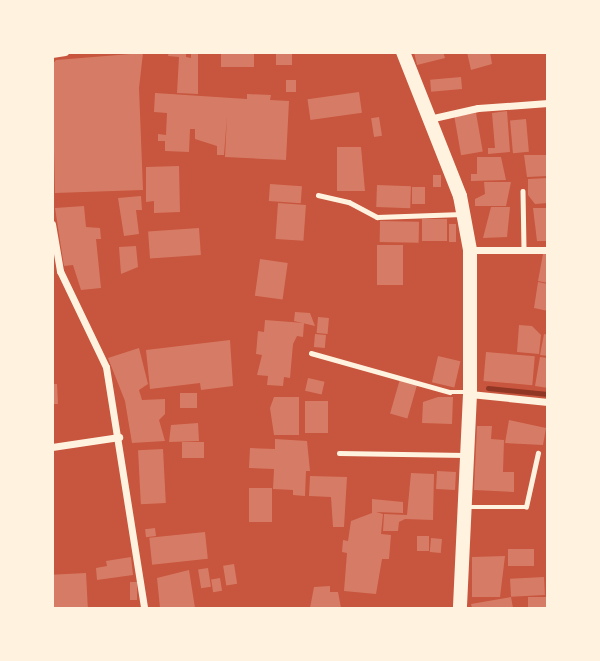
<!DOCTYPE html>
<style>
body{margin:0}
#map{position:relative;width:600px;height:661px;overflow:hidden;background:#c8553d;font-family:"Work Sans",sans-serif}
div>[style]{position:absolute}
.stream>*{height:5px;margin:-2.5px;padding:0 2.5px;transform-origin:2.5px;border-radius:2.5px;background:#8f3625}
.building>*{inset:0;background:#d67c66;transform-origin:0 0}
.service>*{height:4.5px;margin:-2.25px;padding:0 2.25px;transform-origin:2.25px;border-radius:2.25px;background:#fff3e0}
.minor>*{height:7px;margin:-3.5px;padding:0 3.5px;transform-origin:3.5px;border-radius:3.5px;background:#fff3e0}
.secondary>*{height:14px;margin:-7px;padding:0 7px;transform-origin:7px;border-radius:7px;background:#fff3e0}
span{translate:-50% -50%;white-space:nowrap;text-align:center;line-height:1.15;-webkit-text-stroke:5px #fff3e0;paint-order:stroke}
.frame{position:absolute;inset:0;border:54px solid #fff3e0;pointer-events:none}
</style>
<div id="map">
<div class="stream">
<i style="left:488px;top:388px;width:60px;rotate:5.7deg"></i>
</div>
<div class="building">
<i style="clip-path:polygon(169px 52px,186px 52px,186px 57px,191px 58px,191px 52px,198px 52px,198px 94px,177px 93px,179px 57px,168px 56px)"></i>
<i style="left:221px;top:52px;width:33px;height:15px"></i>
<i style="left:276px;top:52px;width:16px;height:13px"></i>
<i style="clip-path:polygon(414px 52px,443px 52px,445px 58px,417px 65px)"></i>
<i style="clip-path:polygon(467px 52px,490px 52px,492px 64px,471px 70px)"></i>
<i style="clip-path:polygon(143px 53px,139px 88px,143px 190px,55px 193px,52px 65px,56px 60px)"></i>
<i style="left:461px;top:77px;width:12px;height:31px;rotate:85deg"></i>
<i style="left:286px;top:80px;width:10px;height:12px"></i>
<i style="left:359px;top:92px;width:21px;height:52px;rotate:82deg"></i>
<i style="clip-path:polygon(155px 93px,247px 99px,247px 94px,271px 95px,270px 100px,289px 101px,286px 160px,225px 157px,227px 116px,224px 155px,217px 155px,217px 146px,195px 139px,195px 129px,190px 129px,189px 152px,165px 151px,165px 141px,158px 141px,158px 134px,166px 135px,167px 113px,154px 112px)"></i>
<i style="clip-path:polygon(507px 111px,510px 152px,488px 154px,488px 148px,495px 148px,492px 113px)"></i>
<i style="left:476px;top:113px;width:39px;height:22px;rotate:80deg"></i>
<i style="left:379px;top:117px;width:19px;height:8px;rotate:81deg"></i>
<i style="left:526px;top:119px;width:33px;height:16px;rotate:85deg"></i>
<i style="clip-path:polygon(337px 147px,361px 147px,365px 191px,337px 191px)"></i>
<i style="clip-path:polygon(524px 155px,548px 155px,548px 176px,527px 177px)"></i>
<i style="clip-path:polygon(477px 157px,501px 157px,506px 180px,471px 181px,471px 174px,477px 174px)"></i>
<i style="clip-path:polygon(179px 166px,180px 212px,154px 213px,154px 201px,146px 202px,146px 167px)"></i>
<i style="left:433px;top:175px;width:8px;height:12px"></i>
<i style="clip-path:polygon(548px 178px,548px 203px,535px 204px,528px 195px,528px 179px)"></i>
<i style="clip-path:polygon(484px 182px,511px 182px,506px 206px,475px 206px,475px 199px,485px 194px)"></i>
<i style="left:270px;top:184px;width:32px;height:17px;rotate:4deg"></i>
<i style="left:377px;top:185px;width:34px;height:22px;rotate:2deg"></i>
<i style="left:412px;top:187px;width:13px;height:17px"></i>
<i style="clip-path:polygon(141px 196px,142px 210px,136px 210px,139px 234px,124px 236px,118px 198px)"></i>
<i style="left:278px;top:203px;width:28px;height:36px;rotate:4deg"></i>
<i style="clip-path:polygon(84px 206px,86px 227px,100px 228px,101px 239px,96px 239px,101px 288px,81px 290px,73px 265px,64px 266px,55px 208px)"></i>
<i style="clip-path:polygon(491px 207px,510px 207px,507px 237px,483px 238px)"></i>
<i style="clip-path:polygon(533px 208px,548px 208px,548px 241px,537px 241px)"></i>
<i style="left:422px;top:219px;width:25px;height:22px"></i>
<i style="left:380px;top:221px;width:39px;height:21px;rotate:1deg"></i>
<i style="left:449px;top:224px;width:7px;height:18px"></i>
<i style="left:199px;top:228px;width:27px;height:51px;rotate:86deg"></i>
<i style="left:377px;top:245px;width:26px;height:40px"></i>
<i style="clip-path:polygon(136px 246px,138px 267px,121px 274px,119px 247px)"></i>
<i style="clip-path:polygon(543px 254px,548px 254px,548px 283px,538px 281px)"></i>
<i style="left:260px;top:259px;width:28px;height:37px;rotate:8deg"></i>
<i style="clip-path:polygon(538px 282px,548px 284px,548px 311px,534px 308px)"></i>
<i style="clip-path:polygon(295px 312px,310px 313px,315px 326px,294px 321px)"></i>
<i style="left:318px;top:317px;width:11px;height:16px;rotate:5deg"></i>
<i style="clip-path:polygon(265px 320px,304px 323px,303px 337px,297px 336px,293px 344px,290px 378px,284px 377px,283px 386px,267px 385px,268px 376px,257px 375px,262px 355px,256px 354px,258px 331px,264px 332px)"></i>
<i style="clip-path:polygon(519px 325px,532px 326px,541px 335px,539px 354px,517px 352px)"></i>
<i style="left:315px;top:334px;width:11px;height:13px;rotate:5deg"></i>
<i style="clip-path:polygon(544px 334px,548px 335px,548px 356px,540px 355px)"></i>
<i style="clip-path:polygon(230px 340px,233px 386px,201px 390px,200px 383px,150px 389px,146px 350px)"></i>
<i style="clip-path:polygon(139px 348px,148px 384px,139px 390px,142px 400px,165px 399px,165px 414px,159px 420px,165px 441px,132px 443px,125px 401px,108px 358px)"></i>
<i style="left:486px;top:352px;width:49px;height:29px;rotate:5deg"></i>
<i style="left:438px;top:356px;width:23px;height:27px;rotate:13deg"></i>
<i style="clip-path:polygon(540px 357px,548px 358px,548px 388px,535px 386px)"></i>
<i style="left:308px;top:378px;width:17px;height:13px;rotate:13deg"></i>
<i style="left:400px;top:379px;width:18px;height:36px;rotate:16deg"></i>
<i style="clip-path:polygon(52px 384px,57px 384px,58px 404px,52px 404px)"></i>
<i style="left:180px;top:393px;width:17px;height:15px"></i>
<i style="clip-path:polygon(274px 397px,299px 397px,299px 435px,274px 435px,270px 408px)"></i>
<i style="clip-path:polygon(438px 397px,453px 397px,452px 424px,422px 423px,423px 402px)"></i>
<i style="left:305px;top:401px;width:23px;height:32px"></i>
<i style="clip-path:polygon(509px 420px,546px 428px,543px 445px,505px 443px)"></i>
<i style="clip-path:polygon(198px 423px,199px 441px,169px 442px,171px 425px)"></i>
<i style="clip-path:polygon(477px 426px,492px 426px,491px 439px,504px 440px,503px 472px,514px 472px,514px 492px,474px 490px)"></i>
<i style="clip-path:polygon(275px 439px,307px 441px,310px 471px,306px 471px,305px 496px,293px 495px,293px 490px,273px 489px,274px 469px,249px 468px,250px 448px,275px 449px)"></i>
<i style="left:204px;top:442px;width:16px;height:22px;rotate:90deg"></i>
<i style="left:163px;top:449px;width:54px;height:25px;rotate:87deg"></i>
<i style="left:437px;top:471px;width:19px;height:18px;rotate:3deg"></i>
<i style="clip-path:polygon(411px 473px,434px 474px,433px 520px,405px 519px,399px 522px,398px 531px,383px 531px,384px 514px,407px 515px)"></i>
<i style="clip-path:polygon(310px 476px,347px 477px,344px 527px,333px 527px,331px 497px,309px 496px)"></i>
<i style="left:249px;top:488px;width:23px;height:34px"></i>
<i style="clip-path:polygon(372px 499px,403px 502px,403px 513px,376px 512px,383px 514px,381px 534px,391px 535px,389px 559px,382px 559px,376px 594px,344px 591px,347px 553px,342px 552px,343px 540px,348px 541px,351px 521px,372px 513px)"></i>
<i style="left:155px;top:528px;width:8px;height:10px;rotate:83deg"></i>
<i style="left:205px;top:532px;width:27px;height:56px;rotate:84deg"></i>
<i style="left:417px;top:536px;width:12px;height:15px"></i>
<i style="left:431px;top:538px;width:11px;height:14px;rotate:5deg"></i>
<i style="left:508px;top:549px;width:26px;height:17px"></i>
<i style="clip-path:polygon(505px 556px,500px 597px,472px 597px,472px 557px)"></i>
<i style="clip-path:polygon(131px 557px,133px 575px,97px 580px,96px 568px,107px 566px,106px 561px)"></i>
<i style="left:234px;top:564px;width:20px;height:11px;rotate:81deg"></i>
<i style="left:208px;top:568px;width:19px;height:10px;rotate:81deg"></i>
<i style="clip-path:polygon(189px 570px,195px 608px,160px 608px,157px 578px)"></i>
<i style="left:86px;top:573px;width:35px;height:34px;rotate:87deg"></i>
<i style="left:544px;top:577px;width:18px;height:34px;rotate:87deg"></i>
<i style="left:220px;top:578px;width:13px;height:9px;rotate:81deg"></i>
<i style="left:130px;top:582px;width:7px;height:18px"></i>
<i style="clip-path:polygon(330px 586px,330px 592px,338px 592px,341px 608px,310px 608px,314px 587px)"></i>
<i style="clip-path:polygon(511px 597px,513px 608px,472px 608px,471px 604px)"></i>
<i style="left:528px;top:597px;width:19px;height:11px"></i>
</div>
<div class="service">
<i style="left:523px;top:191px;width:58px;rotate:89deg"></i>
<i style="left:318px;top:195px;width:32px;rotate:13deg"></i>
<i style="left:349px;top:202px;width:32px;rotate:28deg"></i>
<i style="left:377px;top:217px;width:85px;rotate:-2deg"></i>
<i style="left:311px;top:353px;width:144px;rotate:15.7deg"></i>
<i style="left:450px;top:392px;width:19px"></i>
<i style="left:339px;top:453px;width:126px;rotate:0.9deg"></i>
<i style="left:466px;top:507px;width:60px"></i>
<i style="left:526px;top:507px;width:55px;rotate:-77.5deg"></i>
</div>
<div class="minor">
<i style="left:52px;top:54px;width:13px;rotate:-9deg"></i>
<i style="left:429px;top:119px;width:50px;rotate:-12.7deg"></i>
<i style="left:478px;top:108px;width:70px;rotate:-4.1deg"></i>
<i style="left:52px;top:224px;width:48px;rotate:80.3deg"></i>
<i style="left:60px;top:271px;width:106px;rotate:64.4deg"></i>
<i style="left:106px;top:367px;width:244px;rotate:81deg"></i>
<i style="left:470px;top:250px;width:78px"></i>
<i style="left:470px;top:394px;width:78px;rotate:5.9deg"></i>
<i style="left:52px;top:447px;width:68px;rotate:-8.5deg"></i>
</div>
<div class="secondary">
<i style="left:403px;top:52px;width:155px;rotate:68.4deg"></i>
<i style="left:460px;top:196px;width:55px;rotate:79.5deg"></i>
<i style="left:470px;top:250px;width:144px;rotate:90deg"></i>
<i style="left:470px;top:394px;width:214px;rotate:92.7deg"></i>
</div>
<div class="frame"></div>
</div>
